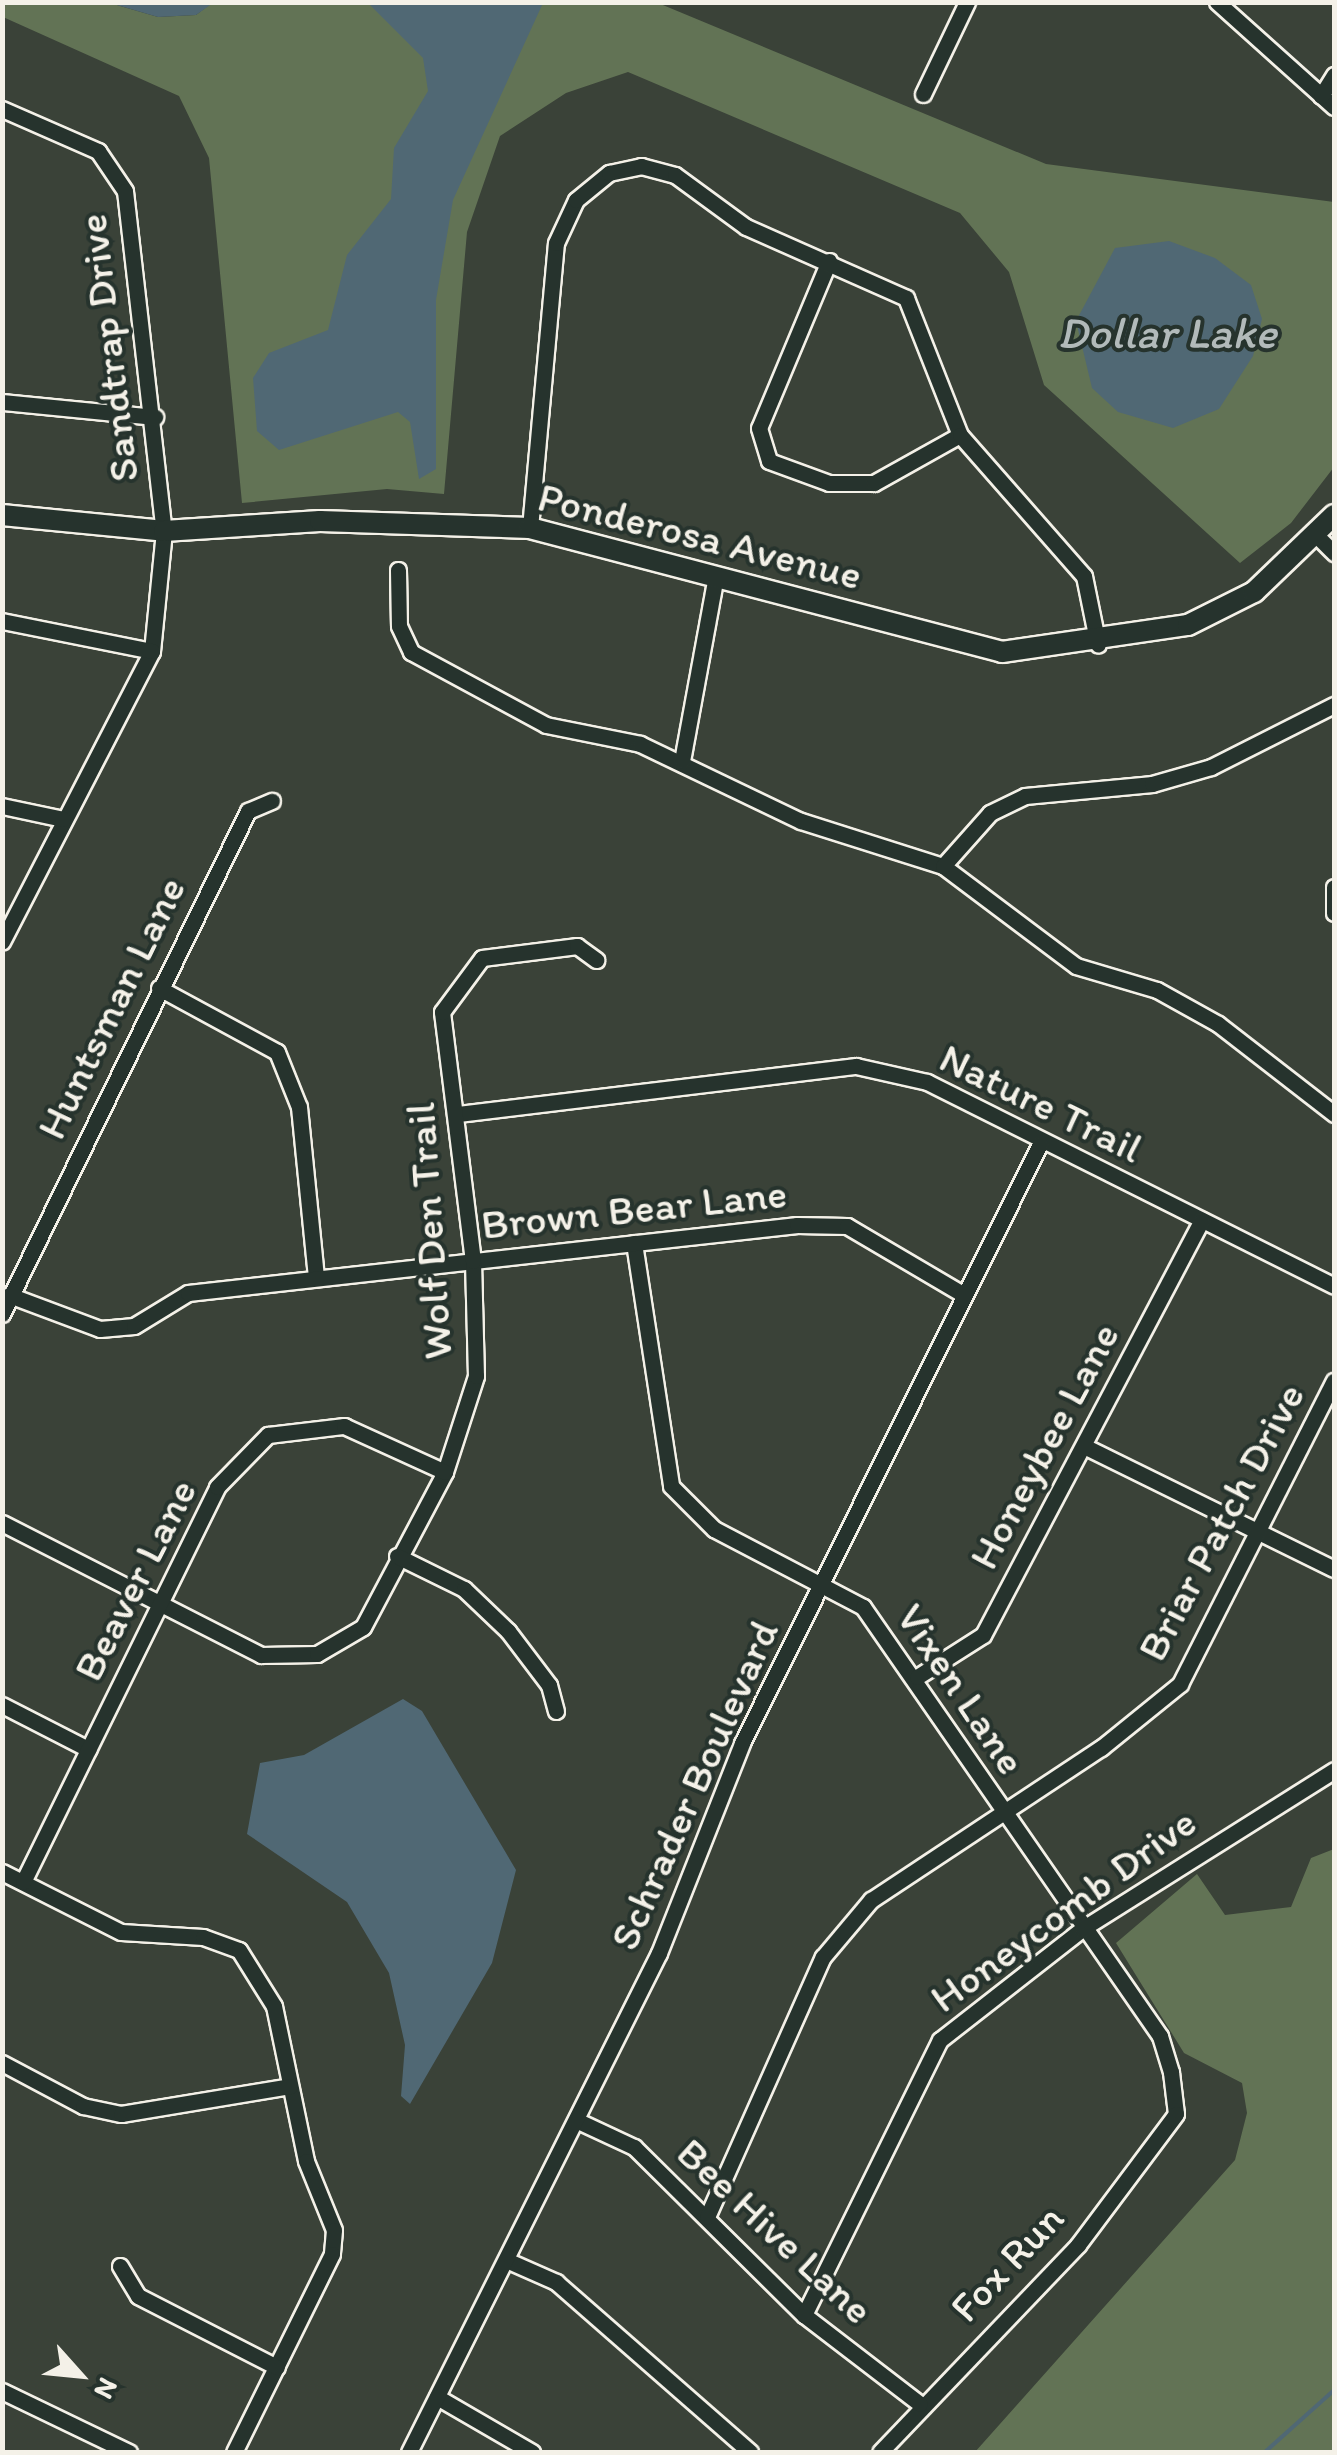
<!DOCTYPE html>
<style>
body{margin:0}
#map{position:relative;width:1337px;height:2455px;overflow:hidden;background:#3a4238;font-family:Itim,sans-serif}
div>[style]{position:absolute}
.green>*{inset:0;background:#627355}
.water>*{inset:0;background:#506874}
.stream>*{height:4px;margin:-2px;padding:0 2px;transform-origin:2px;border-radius:2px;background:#506874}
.roads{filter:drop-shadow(2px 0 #f4f1e8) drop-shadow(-2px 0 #f4f1e8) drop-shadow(0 2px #f4f1e8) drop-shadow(0 -2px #f4f1e8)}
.street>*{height:15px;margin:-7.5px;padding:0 7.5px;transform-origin:7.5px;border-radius:7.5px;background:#26332d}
.secondary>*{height:20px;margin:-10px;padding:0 10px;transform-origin:10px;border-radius:10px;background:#26332d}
span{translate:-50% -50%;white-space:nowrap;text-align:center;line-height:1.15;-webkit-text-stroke:8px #26332d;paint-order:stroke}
.street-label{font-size:42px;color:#f4f1e8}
.water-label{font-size:45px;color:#b2baba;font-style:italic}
.frame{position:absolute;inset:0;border:5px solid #f4f1e8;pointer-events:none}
.north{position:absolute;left:30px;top:2325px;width:100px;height:100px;-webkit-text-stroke:8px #26332d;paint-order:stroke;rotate:117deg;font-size:28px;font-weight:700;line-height:40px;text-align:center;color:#f4f1e8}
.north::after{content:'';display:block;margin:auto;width:35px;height:45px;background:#f4f1e8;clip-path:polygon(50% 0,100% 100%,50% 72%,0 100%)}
</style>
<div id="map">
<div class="green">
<i style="clip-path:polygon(213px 2px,658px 3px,1046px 164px,1334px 202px,1334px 467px,1291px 523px,1240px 563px,1044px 385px,1009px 272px,960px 213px,628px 72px,566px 93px,500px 136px,467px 232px,444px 494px,387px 489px,242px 503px,209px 158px,179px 96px,3px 17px,2px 3px,110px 3px,158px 17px,196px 15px)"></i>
<i style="clip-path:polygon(1334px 1849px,1334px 2452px,975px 2452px,1235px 2160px,1247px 2113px,1242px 2083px,1184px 2053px,1116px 1943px,1197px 1874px,1225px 1915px,1291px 1907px,1311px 1858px)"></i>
</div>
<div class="water">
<i style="clip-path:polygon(110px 3px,213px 2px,213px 3px,196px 15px,158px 17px)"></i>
<i style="clip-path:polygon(368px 3px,543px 3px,453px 200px,436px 300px,436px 469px,419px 479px,410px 422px,398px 412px,279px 450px,257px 431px,253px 378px,269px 353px,328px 330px,347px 255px,391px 199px,394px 148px,428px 91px,423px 58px)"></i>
<i style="clip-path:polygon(1169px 241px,1215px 258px,1251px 285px,1262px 319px,1253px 356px,1219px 409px,1173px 428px,1118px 412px,1092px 388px,1076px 321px,1115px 248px)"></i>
<i style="clip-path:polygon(403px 1699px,422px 1711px,516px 1870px,492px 1963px,410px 2104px,401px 2096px,405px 2045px,389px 1973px,347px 1902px,247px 1834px,260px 1763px,304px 1755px)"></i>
</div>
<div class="stream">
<i style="left:1265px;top:2452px;width:93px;rotate:-41.9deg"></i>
</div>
<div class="roads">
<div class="street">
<i style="left:1217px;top:2px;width:157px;rotate:41.9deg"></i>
<i style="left:923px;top:94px;width:102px;rotate:-64.4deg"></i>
<i style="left:1321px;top:96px;width:25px;rotate:-58deg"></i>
<i style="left:2px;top:109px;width:105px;rotate:23.6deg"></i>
<i style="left:98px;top:151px;width:48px;rotate:56deg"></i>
<i style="left:125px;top:191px;width:342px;rotate:83.5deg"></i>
<i style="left:164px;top:531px;width:121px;rotate:95.7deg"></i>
<i style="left:152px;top:651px;width:327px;rotate:117.3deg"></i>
<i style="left:829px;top:261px;width:181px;rotate:112.7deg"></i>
<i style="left:759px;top:428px;width:34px;rotate:73deg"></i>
<i style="left:769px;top:461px;width:64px;rotate:20.1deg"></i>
<i style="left:829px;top:483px;width:45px"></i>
<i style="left:874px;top:483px;width:98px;rotate:-29.2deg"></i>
<i style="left:2px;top:402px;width:154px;rotate:5.6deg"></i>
<i style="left:530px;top:528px;width:286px;rotate:-84.8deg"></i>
<i style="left:556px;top:243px;width:47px;rotate:-65.1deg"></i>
<i style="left:576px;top:200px;width:43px;rotate:-39.3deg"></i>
<i style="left:609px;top:173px;width:33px;rotate:-12deg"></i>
<i style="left:641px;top:166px;width:35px;rotate:15deg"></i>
<i style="left:675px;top:175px;width:88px;rotate:36.2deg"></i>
<i style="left:746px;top:227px;width:175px;rotate:23.9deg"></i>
<i style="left:906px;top:298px;width:147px;rotate:68.5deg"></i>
<i style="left:960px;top:435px;width:188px;rotate:48.7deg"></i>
<i style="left:1084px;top:576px;width:70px;rotate:78.5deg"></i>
<i style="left:1318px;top:537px;width:23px;rotate:45deg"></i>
<i style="left:398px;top:570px;width:56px;rotate:89deg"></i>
<i style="left:399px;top:626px;width:29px;rotate:65deg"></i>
<i style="left:411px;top:652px;width:153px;rotate:28.4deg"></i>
<i style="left:546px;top:725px;width:96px;rotate:11.4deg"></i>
<i style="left:640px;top:744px;width:178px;rotate:25.6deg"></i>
<i style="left:801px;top:821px;width:149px;rotate:17.6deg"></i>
<i style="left:943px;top:866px;width:166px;rotate:36.9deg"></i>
<i style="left:1076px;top:966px;width:84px;rotate:16.5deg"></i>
<i style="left:1157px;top:990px;width:70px;rotate:29.1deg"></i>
<i style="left:1218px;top:1024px;width:147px;rotate:37.8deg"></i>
<i style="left:2px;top:621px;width:153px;rotate:11.3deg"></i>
<i style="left:682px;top:761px;width:188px;rotate:-79.6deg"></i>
<i style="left:2px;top:806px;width:62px;rotate:12deg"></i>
<i style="left:943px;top:866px;width:71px;rotate:-48.4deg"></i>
<i style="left:990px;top:813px;width:39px;rotate:-26deg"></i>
<i style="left:1025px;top:796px;width:128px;rotate:-5.4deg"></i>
<i style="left:1152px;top:784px;width:61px;rotate:-16.1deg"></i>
<i style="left:1211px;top:767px;width:138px;rotate:-26.8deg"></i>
<i style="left:1334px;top:887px;width:26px;rotate:90deg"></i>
<i style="left:159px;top:988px;width:134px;rotate:28.5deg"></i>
<i style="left:277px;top:1052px;width:59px;rotate:68.2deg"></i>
<i style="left:299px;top:1107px;width:171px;rotate:84.3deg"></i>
<i style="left:458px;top:1114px;width:401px;rotate:-6.9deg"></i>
<i style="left:856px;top:1066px;width:73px;rotate:12.7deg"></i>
<i style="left:927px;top:1082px;width:455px;rotate:26.6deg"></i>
<i style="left:634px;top:1243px;width:246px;rotate:81.3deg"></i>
<i style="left:671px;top:1486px;width:61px;rotate:45deg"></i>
<i style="left:714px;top:1529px;width:168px;rotate:27.6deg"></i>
<i style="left:863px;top:1607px;width:522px;rotate:55.3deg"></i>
<i style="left:1160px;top:2036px;width:38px;rotate:73deg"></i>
<i style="left:1171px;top:2072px;width:42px;rotate:83.2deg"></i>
<i style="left:1176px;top:2114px;width:164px;rotate:126.8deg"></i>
<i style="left:1078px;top:2245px;width:286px;rotate:133.7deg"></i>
<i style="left:9px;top:1295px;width:97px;rotate:20.5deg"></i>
<i style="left:100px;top:1329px;width:34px;rotate:-5deg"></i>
<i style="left:134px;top:1326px;width:63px;rotate:-31.4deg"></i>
<i style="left:188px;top:1293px;width:613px;rotate:-6.37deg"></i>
<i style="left:797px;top:1225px;width:50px;rotate:1.1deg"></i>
<i style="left:847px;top:1226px;width:136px;rotate:30.5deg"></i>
<i style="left:2px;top:1314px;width:560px;rotate:-63.94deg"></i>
<i style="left:248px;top:811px;width:26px;rotate:-23deg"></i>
<i style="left:1086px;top:1447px;width:276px;rotate:26.2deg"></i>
<i style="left:2px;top:1523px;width:291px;rotate:27deg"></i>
<i style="left:261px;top:1655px;width:56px;rotate:-1deg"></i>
<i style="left:317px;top:1654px;width:53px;rotate:-30.4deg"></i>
<i style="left:363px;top:1627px;width:175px;rotate:-62.1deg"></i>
<i style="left:445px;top:1472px;width:101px;rotate:-72.1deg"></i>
<i style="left:476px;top:1376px;width:115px;rotate:-91.5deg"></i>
<i style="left:473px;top:1261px;width:251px;rotate:-97.1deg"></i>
<i style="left:442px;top:1012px;width:67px;rotate:-53.5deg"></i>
<i style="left:482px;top:958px;width:96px;rotate:-7.2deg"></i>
<i style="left:577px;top:946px;width:24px;rotate:36deg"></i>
<i style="left:397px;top:1556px;width:75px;rotate:26.2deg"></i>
<i style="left:464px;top:1589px;width:61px;rotate:43.7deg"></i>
<i style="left:508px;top:1631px;width:68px;rotate:52.8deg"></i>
<i style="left:549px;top:1685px;width:27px;rotate:75deg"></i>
<i style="left:917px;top:1677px;width:78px;rotate:-32.5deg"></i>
<i style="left:983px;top:1635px;width:469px;rotate:-62.2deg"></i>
<i style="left:2px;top:1705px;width:97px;rotate:27.1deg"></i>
<i style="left:2px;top:1872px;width:133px;rotate:26.8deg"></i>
<i style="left:121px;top:1932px;width:82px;rotate:3.5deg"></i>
<i style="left:203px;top:1937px;width:38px;rotate:20deg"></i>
<i style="left:239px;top:1950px;width:66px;rotate:58deg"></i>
<i style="left:274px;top:2006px;width:158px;rotate:78.3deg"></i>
<i style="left:306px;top:2161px;width:74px;rotate:67.9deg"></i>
<i style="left:334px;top:2230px;width:24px;rotate:95deg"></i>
<i style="left:332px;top:2254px;width:221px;rotate:116.3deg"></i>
<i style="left:23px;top:1882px;width:440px;rotate:-63.8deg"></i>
<i style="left:217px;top:1487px;width:73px;rotate:-45.6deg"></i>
<i style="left:268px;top:1435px;width:77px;rotate:-6.8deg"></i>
<i style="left:344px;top:1426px;width:111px;rotate:24.5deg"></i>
<i style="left:2px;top:2063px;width:92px;rotate:28deg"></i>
<i style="left:83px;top:2106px;width:39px;rotate:12deg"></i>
<i style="left:121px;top:2114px;width:171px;rotate:-9.4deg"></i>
<i style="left:576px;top:2120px;width:64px;rotate:25deg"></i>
<i style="left:634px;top:2147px;width:239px;rotate:44.7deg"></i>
<i style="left:804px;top:2315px;width:146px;rotate:37.5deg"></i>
<i style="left:707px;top:2217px;width:285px;rotate:-66deg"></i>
<i style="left:823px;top:1957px;width:75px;rotate:-49.9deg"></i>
<i style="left:871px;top:1900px;width:276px;rotate:-33.5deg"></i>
<i style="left:1101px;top:1748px;width:102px;rotate:-39deg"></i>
<i style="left:1180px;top:1684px;width:340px;rotate:-63.1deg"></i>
<i style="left:506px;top:2260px;width:55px;rotate:23.7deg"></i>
<i style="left:556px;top:2282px;width:258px;rotate:41.2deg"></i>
<i style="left:120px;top:2266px;width:35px;rotate:59deg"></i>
<i style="left:138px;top:2296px;width:156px;rotate:27.1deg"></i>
<i style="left:804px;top:2315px;width:307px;rotate:-63.7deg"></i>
<i style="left:940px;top:2040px;width:180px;rotate:-38deg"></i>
<i style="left:1082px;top:1929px;width:298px;rotate:-32.2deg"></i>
<i style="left:2px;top:2391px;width:141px;rotate:25.7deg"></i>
<i style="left:437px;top:2397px;width:110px;rotate:30.1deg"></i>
<i style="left:409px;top:2452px;width:558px;rotate:-63.39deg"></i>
<i style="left:659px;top:1953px;width:226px;rotate:-68.4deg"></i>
<i style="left:742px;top:1743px;width:669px;rotate:-63.55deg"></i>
</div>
<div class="secondary">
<i style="left:2px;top:515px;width:163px;rotate:5.6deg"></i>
<i style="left:164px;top:531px;width:156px;rotate:-3.7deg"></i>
<i style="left:320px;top:521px;width:210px;rotate:1.9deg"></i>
<i style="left:530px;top:528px;width:488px;rotate:14.7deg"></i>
<i style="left:1002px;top:652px;width:188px;rotate:-8.3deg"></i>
<i style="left:1188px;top:625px;width:74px;rotate:-26.6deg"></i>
<i style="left:1254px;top:592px;width:111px;rotate:-43.9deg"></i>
</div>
</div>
<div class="street-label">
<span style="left:108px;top:348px;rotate:-97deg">Sandtrap Drive</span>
<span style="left:700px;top:536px;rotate:14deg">Ponderosa Avenue</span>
<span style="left:111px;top:1008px;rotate:-64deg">Huntsman Lane</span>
<span style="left:1041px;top:1103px;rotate:26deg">Nature Trail</span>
<span style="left:634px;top:1209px;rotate:-6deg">Brown Bear Lane</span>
<span style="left:429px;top:1231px;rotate:-94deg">Wolf Den Trail</span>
<span style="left:1044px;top:1446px;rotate:-62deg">Honeybee Lane</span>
<span style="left:1221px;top:1522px;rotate:-62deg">Briar Patch Drive</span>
<span style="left:135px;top:1580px;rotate:-63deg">Beaver Lane</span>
<span style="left:961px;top:1689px;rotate:56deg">Vixen Lane</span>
<span style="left:694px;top:1785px;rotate:-66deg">Schrader Boulevard</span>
<span style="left:1063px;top:1910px;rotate:-36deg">Honeycomb Drive</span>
<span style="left:775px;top:2231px;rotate:43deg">Bee Hive Lane</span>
<span style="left:1007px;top:2263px;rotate:-47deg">Fox Run</span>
</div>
<div class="water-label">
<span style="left:1167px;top:333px">Dollar Lake</span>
</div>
<div class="frame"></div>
<div class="north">N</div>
</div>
